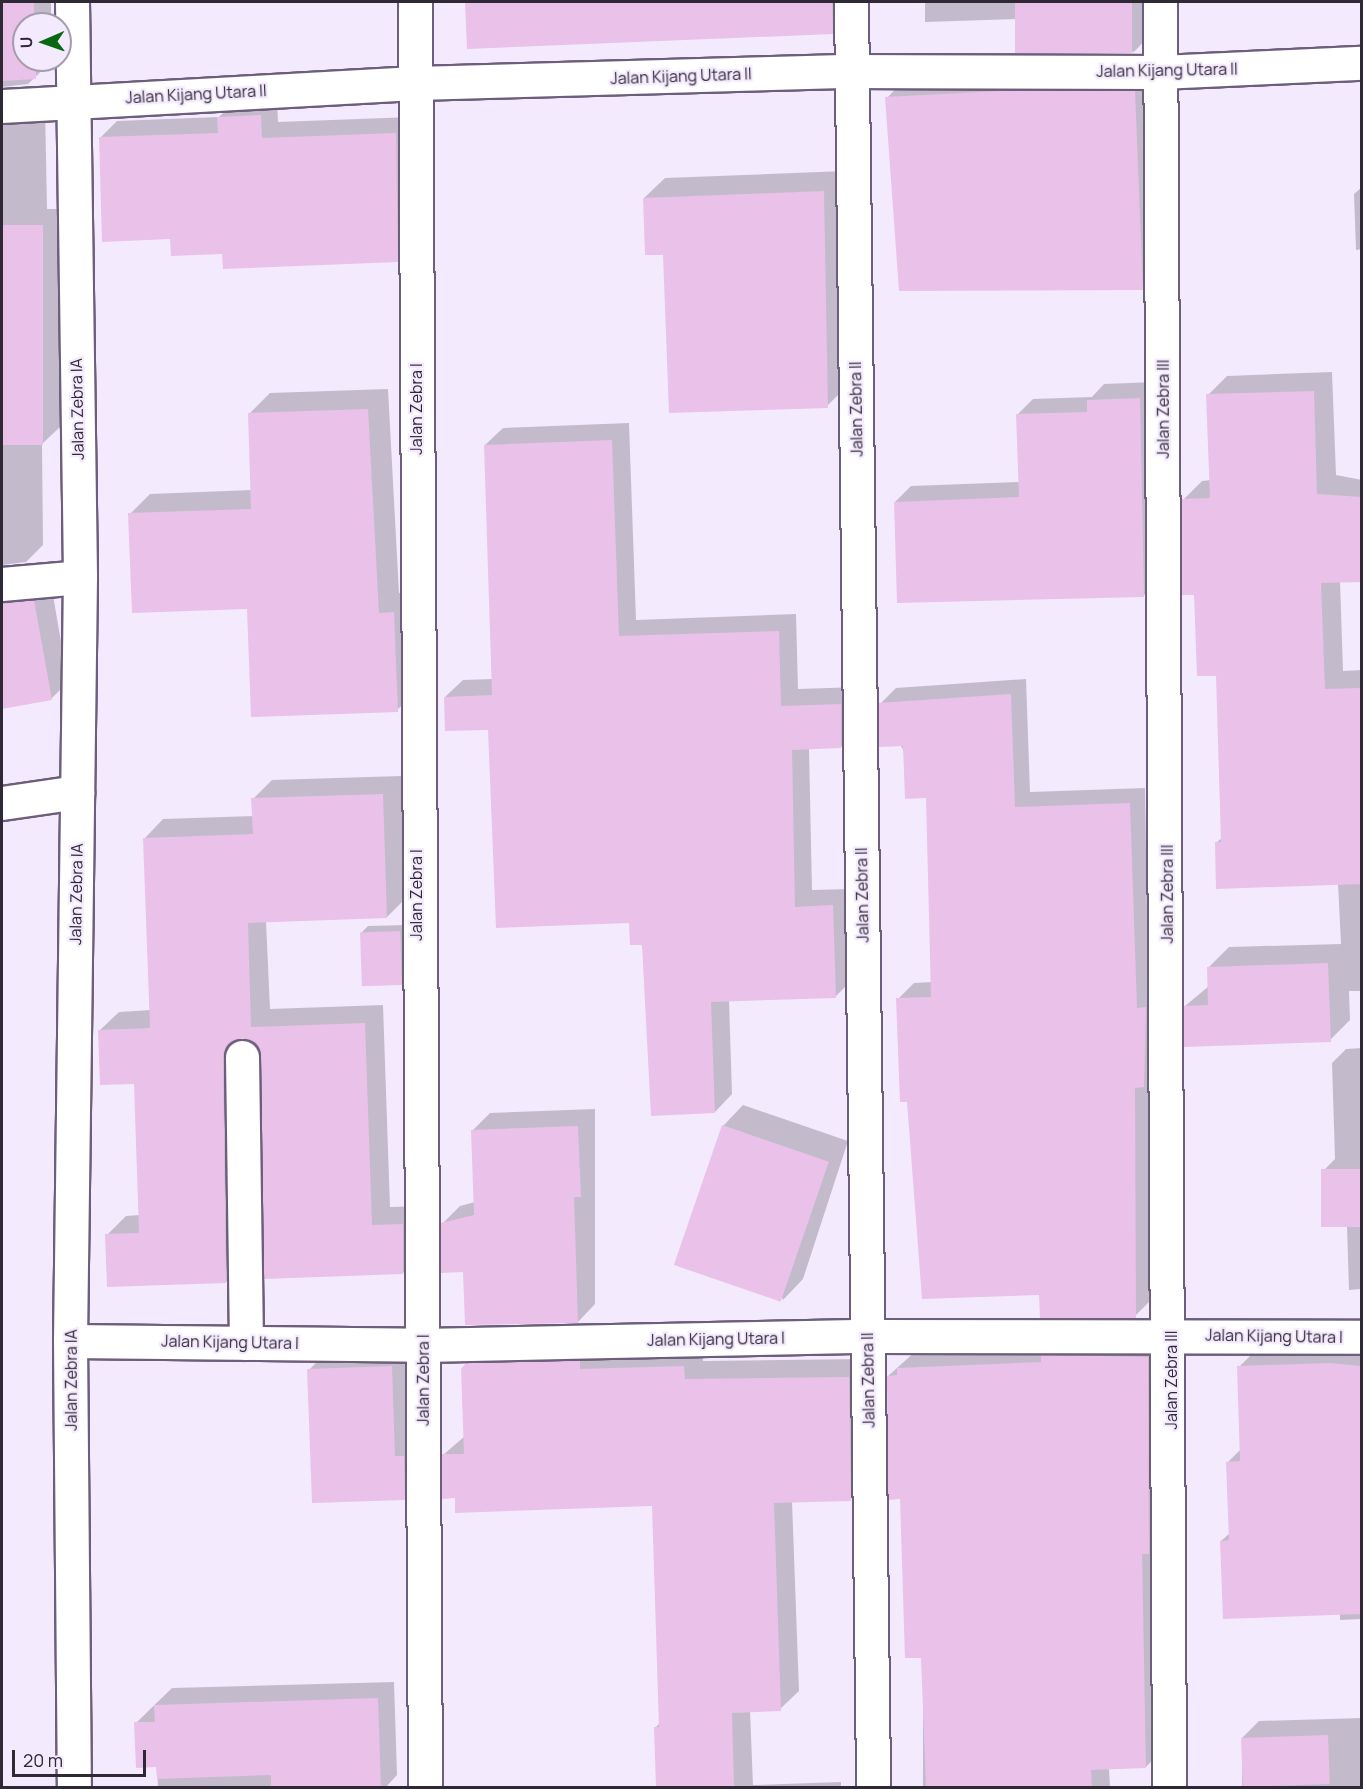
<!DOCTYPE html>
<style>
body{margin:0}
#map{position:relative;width:1363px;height:1789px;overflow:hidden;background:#f4eafe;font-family:Manrope,sans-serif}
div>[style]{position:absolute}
.shadow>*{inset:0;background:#0003}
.building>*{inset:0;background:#eac1e9;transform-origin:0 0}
.roads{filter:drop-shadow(2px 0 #6d5e7b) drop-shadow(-2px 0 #6d5e7b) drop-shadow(0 2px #6d5e7b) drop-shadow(0 -2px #6d5e7b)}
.street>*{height:33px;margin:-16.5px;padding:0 16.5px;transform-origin:16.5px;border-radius:16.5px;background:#fff}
span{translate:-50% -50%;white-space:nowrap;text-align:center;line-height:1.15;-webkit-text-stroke:4.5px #f4eafe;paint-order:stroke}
.street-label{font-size:16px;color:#2f2835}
.frame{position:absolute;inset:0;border:3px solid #2f2835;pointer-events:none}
.north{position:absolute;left:12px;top:12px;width:60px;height:60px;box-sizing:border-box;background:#f4eafe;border:2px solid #a59cae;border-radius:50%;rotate:268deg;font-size:16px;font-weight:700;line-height:24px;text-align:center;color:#2f2835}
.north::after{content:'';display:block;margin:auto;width:21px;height:27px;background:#086812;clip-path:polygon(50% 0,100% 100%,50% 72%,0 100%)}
.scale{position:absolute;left:12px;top:1750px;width:134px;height:27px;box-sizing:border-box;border:3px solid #2f2835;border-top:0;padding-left:8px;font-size:18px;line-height:21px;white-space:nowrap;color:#2f2835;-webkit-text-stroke:4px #f4eafe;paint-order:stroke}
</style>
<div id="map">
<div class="shadow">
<i style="clip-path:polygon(2px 2px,51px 2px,51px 24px,24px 24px,24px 60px,53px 60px,28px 84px,2px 87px)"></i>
<i style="clip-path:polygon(467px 2px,851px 2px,851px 14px,832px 33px,468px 47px)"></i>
<i style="clip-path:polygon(925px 2px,1150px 2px,1151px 34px,1134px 52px,1017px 19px,925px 22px)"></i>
<i style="clip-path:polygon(1155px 71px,1162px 268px,1142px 288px,887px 98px,907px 77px)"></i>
<i style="clip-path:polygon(2px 92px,45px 107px,47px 209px,59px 209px,61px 266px,60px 427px,42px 444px,43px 545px,26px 562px,2px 565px)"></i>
<i style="clip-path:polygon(277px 99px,278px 122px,412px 117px,414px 243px,397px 260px,224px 252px,171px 238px,100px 138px,117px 121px,219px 117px,236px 100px)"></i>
<i style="clip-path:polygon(844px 171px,847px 386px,827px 406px,665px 253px,644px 198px,665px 178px)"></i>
<i style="clip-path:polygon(1362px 187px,1362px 249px,1356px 250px,1354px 194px)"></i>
<i style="clip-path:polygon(1332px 372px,1336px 475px,1362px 480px,1362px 580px,1340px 581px,1343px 671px,1362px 670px,1362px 991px,1349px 991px,1350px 1020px,1330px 1040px,1185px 1006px,1209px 986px,1208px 968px,1229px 947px,1341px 944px,1338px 883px,1216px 843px,1223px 837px,1217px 674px,1196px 593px,1183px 500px,1202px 481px,1211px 480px,1208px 395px,1227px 376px)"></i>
<i style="clip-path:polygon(1155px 382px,1160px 579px,1144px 595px,895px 502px,911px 486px,1020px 482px,1017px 415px,1033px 399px,1092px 397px,1104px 384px)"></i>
<i style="clip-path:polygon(388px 389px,399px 593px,414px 593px,418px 690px,397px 710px,248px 607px,130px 514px,150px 494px,252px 490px,249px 414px,270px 393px)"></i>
<i style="clip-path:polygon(629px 423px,636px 620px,796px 614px,798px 689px,858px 687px,858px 729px,841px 747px,809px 748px,812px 890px,850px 889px,853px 979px,835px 997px,729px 1000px,732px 1094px,715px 1112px,631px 921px,489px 728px,445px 697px,463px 680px,493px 679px,485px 445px,503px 428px)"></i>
<i style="clip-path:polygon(2px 571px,51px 584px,68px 682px,51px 699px,2px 707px)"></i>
<i style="clip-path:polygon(1026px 679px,1030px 792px,1145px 788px,1153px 1250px,1151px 1300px,1135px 1316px,1040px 1293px,908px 1100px,898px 999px,914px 983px,933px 982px,927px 797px,880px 704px,896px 688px)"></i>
<i style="clip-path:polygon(401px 776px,406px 898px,387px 917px,266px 921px,270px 1009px,383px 1005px,390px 1207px,421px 1206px,422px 1254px,403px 1273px,253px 1040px,241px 1037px,245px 1263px,226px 1282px,107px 1235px,126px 1216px,140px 1215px,135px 1083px,100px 1030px,119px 1012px,151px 1010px,145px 838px,163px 819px,254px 816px,253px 799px,272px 780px)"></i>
<i style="clip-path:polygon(406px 925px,408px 977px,401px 984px,361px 933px,368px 926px)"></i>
<i style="clip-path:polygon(1362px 1048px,1362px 1289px,1349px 1290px,1347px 1226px,1323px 1171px,1335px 1159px,1332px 1063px,1346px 1049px)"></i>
<i style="clip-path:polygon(743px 1105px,848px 1141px,803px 1279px,783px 1300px,723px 1126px)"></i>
<i style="clip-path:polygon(595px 1109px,595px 1304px,578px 1322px,465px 1270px,442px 1224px,460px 1206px,475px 1202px,472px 1131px,490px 1113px)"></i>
<i style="clip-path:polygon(1165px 1340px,1163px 1749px,1146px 1767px,1109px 1768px,1110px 1788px,923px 1788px,923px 1656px,888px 1376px,916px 1351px)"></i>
<i style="clip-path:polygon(486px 1345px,702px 1348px,703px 1361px,867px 1359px,868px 1481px,850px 1499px,792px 1501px,799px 1691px,780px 1709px,750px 1710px,753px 1785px,841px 1782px,841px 1788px,657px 1788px,655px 1728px,661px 1722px,653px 1505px,456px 1497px,443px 1455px,465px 1436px,467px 1364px)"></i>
<i style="clip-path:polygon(412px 1347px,424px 1478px,404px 1499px,309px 1370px,329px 1349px)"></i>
<i style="clip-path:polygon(1362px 1348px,1362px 1619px,1340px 1620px,1340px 1613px,1221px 1541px,1230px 1533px,1228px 1462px,1241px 1449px,1239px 1367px,1256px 1350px)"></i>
<i style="clip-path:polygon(394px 1682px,397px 1775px,385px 1788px,158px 1788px,157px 1766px,136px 1723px,172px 1688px)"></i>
<i style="clip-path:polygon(1362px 1718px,1362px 1788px,1242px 1788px,1242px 1738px,1259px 1721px)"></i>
</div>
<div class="building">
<i style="clip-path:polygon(2px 2px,34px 2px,34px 24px,24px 24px,24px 60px,36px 60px,36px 79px,2px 81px)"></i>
<i style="clip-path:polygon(465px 2px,832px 2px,833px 34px,467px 49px)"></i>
<i style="left:1015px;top:2px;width:117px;height:51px"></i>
<i style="clip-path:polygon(1018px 90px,1135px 91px,1143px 290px,899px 291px,885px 97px)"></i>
<i style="clip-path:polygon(261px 115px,262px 138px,396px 133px,398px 262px,223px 269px,222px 254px,171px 256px,170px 239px,102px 242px,99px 137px,218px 133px,217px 117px)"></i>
<i style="clip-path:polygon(824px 191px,828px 408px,669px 413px,663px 255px,645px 255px,643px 198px)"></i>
<i style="left:43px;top:225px;width:220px;height:41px;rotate:90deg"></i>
<i style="clip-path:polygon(1314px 391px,1317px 494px,1362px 497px,1362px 582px,1321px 583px,1325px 689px,1362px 688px,1362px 884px,1216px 889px,1215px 842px,1221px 842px,1216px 676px,1197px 676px,1194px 595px,1182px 595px,1181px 499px,1210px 498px,1206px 394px)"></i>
<i style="clip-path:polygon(1140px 398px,1144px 597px,897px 603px,894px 502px,1019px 497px,1016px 414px,1087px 412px,1087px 400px)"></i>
<i style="clip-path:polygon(368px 409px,379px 613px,394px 612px,398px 712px,251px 717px,247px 609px,132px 613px,128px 513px,251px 509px,248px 413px)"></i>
<i style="clip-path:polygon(612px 440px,619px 636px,779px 631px,781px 706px,841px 704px,841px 748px,792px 750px,795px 907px,833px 905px,836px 998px,711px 1002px,715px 1113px,651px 1116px,642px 945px,630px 945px,629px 923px,496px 928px,488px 730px,445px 731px,444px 697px,492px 695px,484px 445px)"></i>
<i style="clip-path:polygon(34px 600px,52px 700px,2px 709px,2px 604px)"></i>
<i style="clip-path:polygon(1011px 694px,1015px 807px,1130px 803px,1137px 1008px,1146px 1007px,1144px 1087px,1135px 1088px,1136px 1318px,1040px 1318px,1039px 1295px,922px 1299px,907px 1102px,900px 1102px,896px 998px,931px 997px,926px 798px,905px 799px,903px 746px,879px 747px,878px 703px)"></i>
<i style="clip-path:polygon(383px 794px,387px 918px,248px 923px,251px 1027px,365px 1023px,372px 1225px,403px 1224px,403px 1274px,264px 1279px,261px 1057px,252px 1041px,241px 1038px,226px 1047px,223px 1057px,226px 1283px,107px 1287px,105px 1234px,139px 1233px,134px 1084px,100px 1085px,98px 1030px,150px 1028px,143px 838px,253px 834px,251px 798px)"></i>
<i style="left:400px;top:931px;width:54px;height:40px;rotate:88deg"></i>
<i style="clip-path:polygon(1328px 963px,1331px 1042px,1184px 1047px,1184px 1006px,1208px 1005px,1207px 967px)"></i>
<i style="left:722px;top:1125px;width:113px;height:148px;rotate:19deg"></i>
<i style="clip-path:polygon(578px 1126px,581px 1197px,574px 1197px,578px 1323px,465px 1325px,463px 1272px,441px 1273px,441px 1223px,474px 1215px,471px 1130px)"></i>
<i style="left:1362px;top:1169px;width:58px;height:41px;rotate:90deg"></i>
<i style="clip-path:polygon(1041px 1355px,1148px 1357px,1149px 1554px,1142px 1554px,1146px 1768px,1091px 1770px,1092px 1788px,926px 1788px,921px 1658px,905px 1658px,900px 1499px,888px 1500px,887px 1376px,897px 1375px,897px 1368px,1041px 1362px)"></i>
<i style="clip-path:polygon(580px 1361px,580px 1369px,684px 1366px,685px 1379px,849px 1377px,851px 1501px,774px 1503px,781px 1711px,732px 1713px,734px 1788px,656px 1788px,654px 1727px,659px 1727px,652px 1506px,455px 1513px,455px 1498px,442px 1499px,442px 1454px,464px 1454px,461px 1369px,466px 1363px)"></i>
<i style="clip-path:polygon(1329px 1363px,1362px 1366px,1362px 1614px,1223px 1619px,1220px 1541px,1229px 1540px,1226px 1462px,1240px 1461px,1237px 1366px)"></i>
<i style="clip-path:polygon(392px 1366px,395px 1456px,404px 1456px,405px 1500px,312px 1503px,307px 1369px)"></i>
<i style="clip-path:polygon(378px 1698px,381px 1788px,271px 1788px,271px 1775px,157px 1779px,156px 1767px,136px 1768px,134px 1722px,155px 1722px,154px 1705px)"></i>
<i style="left:1328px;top:1735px;width:49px;height:87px;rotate:88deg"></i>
</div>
<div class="roads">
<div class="street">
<i style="left:72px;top:2px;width:575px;rotate:89.2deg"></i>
<i style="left:80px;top:577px;width:764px;rotate:90.75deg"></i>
<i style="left:70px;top:1341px;width:447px;rotate:89.5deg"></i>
<i style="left:415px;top:2px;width:1786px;rotate:89.68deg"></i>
<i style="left:851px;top:2px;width:1786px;rotate:89.29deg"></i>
<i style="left:1160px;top:2px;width:1786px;rotate:89.71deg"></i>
<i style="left:2px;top:106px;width:415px;rotate:-3.2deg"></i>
<i style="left:416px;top:83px;width:435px;rotate:-1.6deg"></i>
<i style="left:851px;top:71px;width:309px;rotate:0.2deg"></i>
<i style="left:1160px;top:72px;width:202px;rotate:-2.6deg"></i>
<i style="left:2px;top:584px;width:78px;rotate:-5.1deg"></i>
<i style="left:2px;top:803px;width:76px;rotate:-8.3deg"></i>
<i style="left:242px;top:1057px;width:286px;rotate:89.2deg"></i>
<i style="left:70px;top:1341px;width:353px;rotate:0.6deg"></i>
<i style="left:423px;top:1345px;width:444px;rotate:-1.2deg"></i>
<i style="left:867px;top:1336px;width:495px;rotate:0.1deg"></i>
</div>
</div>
<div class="street-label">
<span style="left:1167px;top:70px;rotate:-1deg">Jalan Kijang Utara II</span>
<span style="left:681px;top:76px;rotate:-2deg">Jalan Kijang Utara II</span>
<span style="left:196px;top:94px;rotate:-3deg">Jalan Kijang Utara II</span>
<span style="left:77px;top:409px;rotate:-91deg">Jalan Zebra IA</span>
<span style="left:416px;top:409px;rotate:-90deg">Jalan Zebra I</span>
<span style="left:856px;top:409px;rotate:-91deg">Jalan Zebra II</span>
<span style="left:1163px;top:409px;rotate:-90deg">Jalan Zebra III</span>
<span style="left:76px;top:894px;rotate:-89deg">Jalan Zebra IA</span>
<span style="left:1167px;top:894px;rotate:-90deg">Jalan Zebra III</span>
<span style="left:416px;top:895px;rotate:-90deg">Jalan Zebra I</span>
<span style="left:862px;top:895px;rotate:-91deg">Jalan Zebra II</span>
<span style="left:1274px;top:1336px;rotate:1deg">Jalan Kijang Utara I</span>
<span style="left:716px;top:1339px;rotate:-1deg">Jalan Kijang Utara I</span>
<span style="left:230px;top:1342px;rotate:1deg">Jalan Kijang Utara I</span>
<span style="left:71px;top:1380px;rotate:-90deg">Jalan Zebra IA</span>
<span style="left:423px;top:1380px;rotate:-90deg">Jalan Zebra I</span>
<span style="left:868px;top:1380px;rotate:-91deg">Jalan Zebra II</span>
<span style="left:1171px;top:1380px;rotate:-90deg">Jalan Zebra III</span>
</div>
<div class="frame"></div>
<div class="north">U</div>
<div class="scale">20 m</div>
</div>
